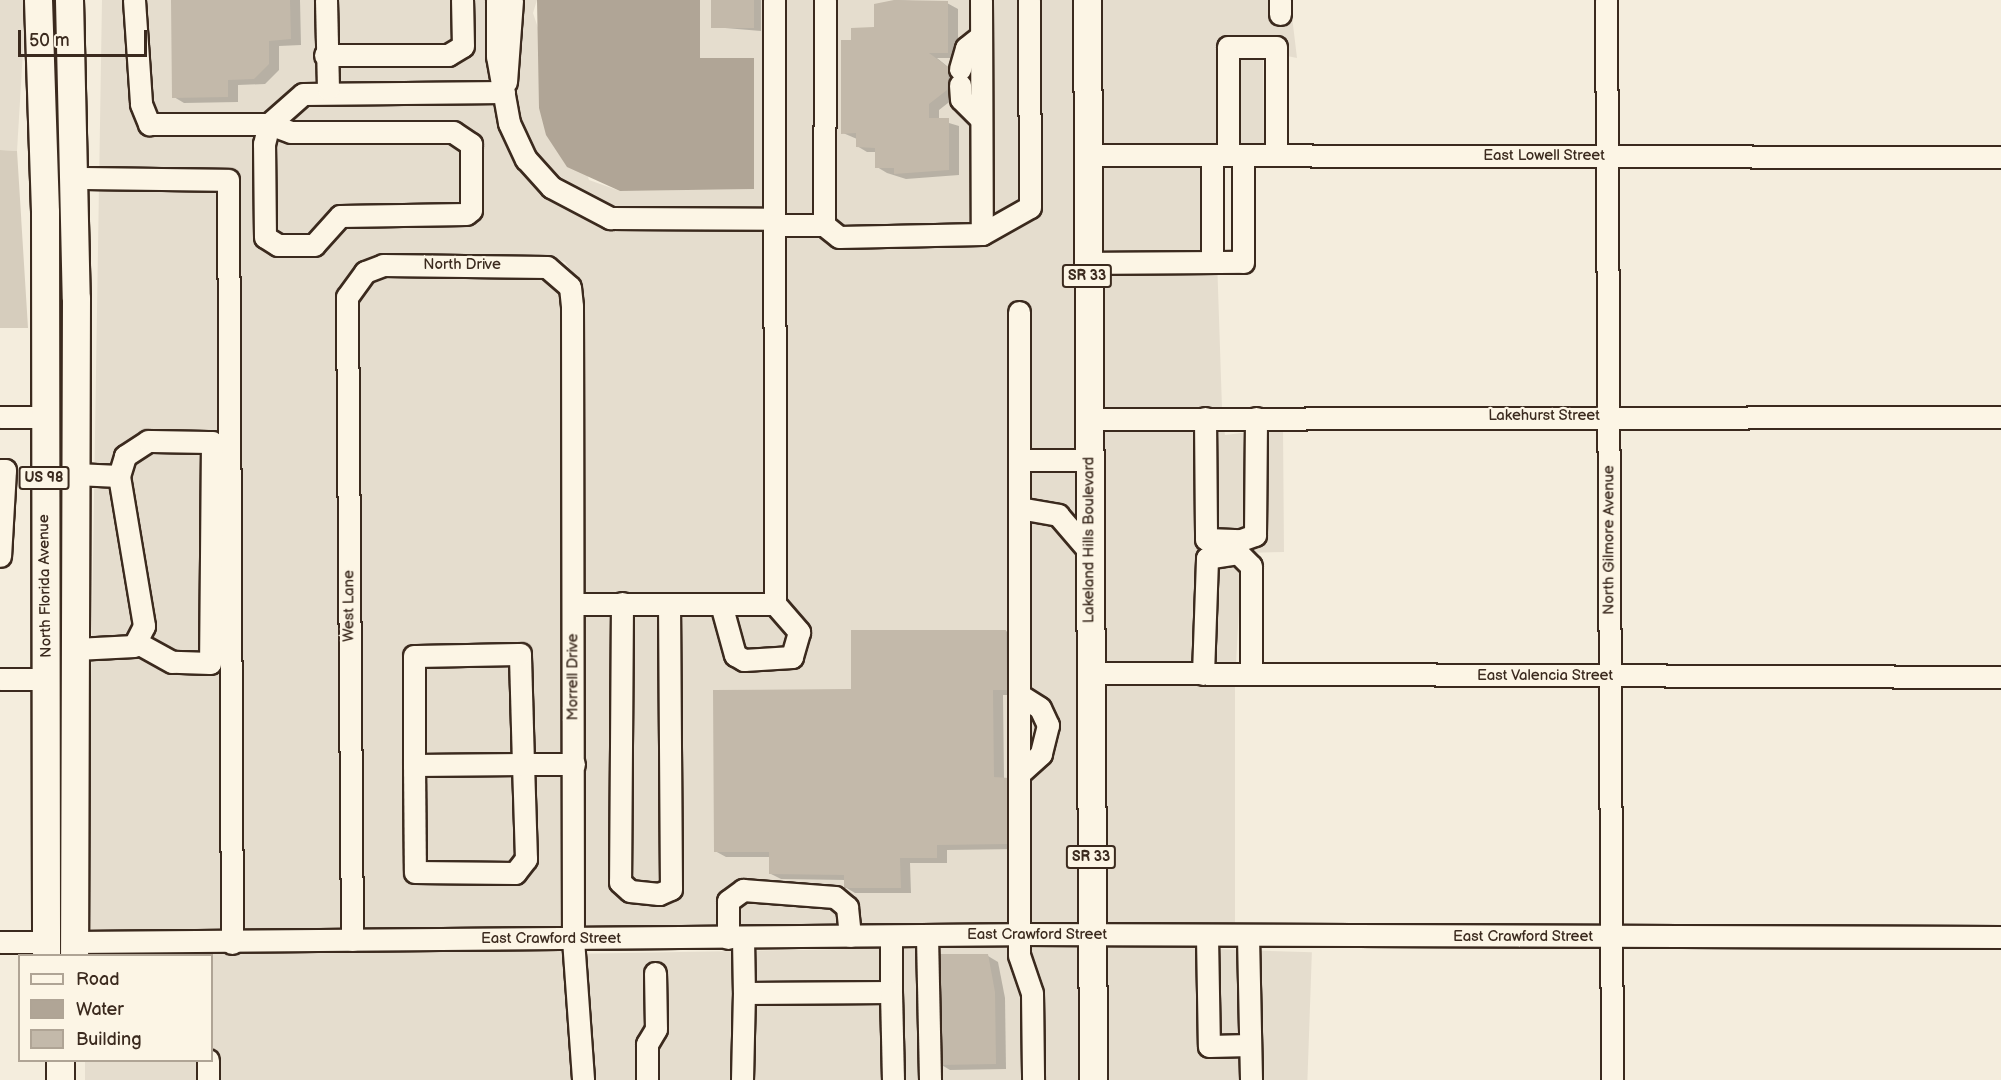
<!DOCTYPE html>
<style>
body{margin:0}
#map{position:relative;width:2001px;height:1080px;overflow:hidden;background:#f4eddd;font-family:"Balsamiq Sans",sans-serif}
div>[style]{position:absolute}
.built>*{inset:0;background:#e5ddce;transform-origin:0 0}
.green>*{inset:0;background:#d6cdbd}
.water>*{inset:0;background:#b0a596}
.shadow>*{inset:0;background:#0003}
.building>*{inset:0;background:#c3b9aa;transform-origin:0 0}
.roads{filter:drop-shadow(2px 0 #3b2a1e) drop-shadow(-2px 0 #3b2a1e) drop-shadow(0 2px #3b2a1e) drop-shadow(0 -2px #3b2a1e)}
.minor>*{height:21px;margin:-10.5px;padding:0 10.5px;transform-origin:10.5px;border-radius:10.5px;background:#fcf5e5}
.major>*{height:27px;margin:-13.5px;padding:0 13.5px;transform-origin:13.5px;border-radius:13.5px;background:#fcf5e5}
span{translate:-50% -50%;white-space:nowrap;text-align:center;line-height:1.15;-webkit-text-stroke:4.5px #fcf5e5;paint-order:stroke}
.shield-label span{padding:2px 4px;background:#fcf5e5;border:2px solid;border-radius:4px;-webkit-text-stroke-width:0}
.shield-label{font-size:14px;color:#3b2a1e;font-weight:700}
.street-label{font-size:15px;color:#3b2a1e}
.legend{position:absolute;left:18px;top:954px;width:195px;height:108px;box-sizing:border-box;background:#fcf5e5;border:2px solid #afa495;margin:0;padding:8px 10px;list-style:none;font-size:18px;color:#3b2a1e}
.legend li{display:flex;align-items:center;gap:12px;height:30px}
.legend b{width:30px;border:2px solid #afa495}
.scale{position:absolute;left:18px;top:30px;width:129px;height:27px;box-sizing:border-box;border:3px solid #3b2a1e;border-top:0;padding-left:8px;font-size:18px;line-height:21px;white-space:nowrap;color:#3b2a1e;-webkit-text-stroke:4px #fcf5e5;paint-order:stroke}
</style>
<div id="map">
<div class="built">
<i style="clip-path:polygon(0 0,26px 0,17px 151px,0 150px)"></i>
<i style="clip-path:polygon(102px 0,537px 0,533px 13px,589px 180px,620px 191px,754px 189px,753px 58px,700px 59px,700px 0,1078px 0,1083px 925px,583px 929px,577px 281px,565px 262px,535px 254px,380px 256px,361px 262px,339px 293px,343px 931px,87px 932px)"></i>
<i style="clip-path:polygon(1096px 0,1290px 0,1297px 58px,1263px 51px,1264px 145px,1096px 145px)"></i>
<i style="clip-path:polygon(1096px 165px,1264px 165px,1214px 168px,1222px 408px,1097px 409px)"></i>
<i style="clip-path:polygon(384px 275px,544px 276px,562px 291px,565px 929px,360px 930px,356px 299px,369px 281px)"></i>
<i style="clip-path:polygon(1224px 428px,1225px 435px,1283px 428px,1284px 552px,1242px 553px,1236px 664px,1099px 663px,1097px 429px)"></i>
<i style="left:1099px;top:683px;width:136px;height:242px"></i>
<i style="left:1083px;top:945px;width:135px;height:500px;rotate:89deg"></i>
<i style="left:1101px;top:945px;width:211px;height:135px;rotate:2deg"></i>
<i style="clip-path:polygon(565px 949px,574px 1080px,85px 1080px,85px 1061px,212px 1060px,212px 956px,87px 952px)"></i>
</div>
<div class="green">
<i style="clip-path:polygon(0 150px,17px 151px,28px 328px,0 328px)"></i>
</div>
<div class="water">
<i style="clip-path:polygon(537px 0,700px 0,700px 58px,754px 58px,754px 189px,620px 191px,567px 167px,546px 135px,539px 108px)"></i>
</div>
<div class="shadow">
<i style="clip-path:polygon(172px 0,300px 0,301px 45px,279px 46px,279px 70px,265px 84px,238px 85px,238px 102px,184px 103px,174px 97px)"></i>
<i style="clip-path:polygon(712px 0,761px 0,761px 31px,713px 27px)"></i>
<i style="clip-path:polygon(895px 0,947px 3px,958px 9px,958px 58px,937px 58px,958px 75px,957px 96px,939px 110px,939px 120px,959px 126px,959px 175px,906px 179px,887px 173px,877px 167px,877px 152px,867px 152px,857px 146px,857px 139px,843px 133px,852px 41px,876px 29px)"></i>
<i style="clip-path:polygon(1006px 631px,1016px 637px,1017px 695px,1003px 695px,1004px 779px,1019px 849px,947px 850px,947px 863px,910px 863px,911px 893px,855px 893px,845px 887px,845px 880px,781px 879px,771px 874px,770px 857px,726px 857px,715px 851px,853px 691px)"></i>
<i style="clip-path:polygon(988px 956px,998px 962px,1005px 998px,1006px 1069px,950px 1070px,940px 1064px)"></i>
</div>
<div class="building">
<i style="clip-path:polygon(171px 0,290px 0,291px 39px,269px 41px,269px 64px,254px 79px,228px 80px,228px 97px,172px 98px)"></i>
<i style="left:711px;top:0;width:43px;height:28px"></i>
<i style="clip-path:polygon(894px 0,948px 1px,948px 53px,929px 53px,948px 67px,948px 80px,947px 90px,929px 104px,929px 118px,949px 118px,949px 170px,894px 174px,894px 168px,875px 168px,875px 148px,856px 147px,856px 133px,841px 134px,841px 40px,851px 40px,851px 28px,874px 27px,874px 4px)"></i>
<i style="clip-path:polygon(851px 630px,1006px 630px,1007px 690px,993px 690px,994px 777px,1009px 778px,1009px 844px,937px 845px,937px 858px,900px 858px,901px 888px,844px 888px,844px 875px,769px 874px,769px 852px,714px 852px,713px 690px,851px 689px)"></i>
<i style="clip-path:polygon(938px 954px,988px 954px,995px 992px,996px 1064px,939px 1065px)"></i>
</div>
<div class="roads">
<div class="minor">
<i style="left:134px;top:0;width:104px;rotate:86.1deg"></i>
<i style="left:141px;top:104px;width:22px;rotate:68deg"></i>
<i style="left:149px;top:124px;width:120px"></i>
<i style="left:269px;top:124px;width:23px;rotate:20deg"></i>
<i style="left:291px;top:132px;width:162px"></i>
<i style="left:453px;top:132px;width:22px;rotate:34deg"></i>
<i style="left:471px;top:144px;width:66px;rotate:90deg"></i>
<i style="left:471px;top:210px;width:6px;rotate:141deg"></i>
<i style="left:466px;top:214px;width:126px;rotate:179.1deg"></i>
<i style="left:340px;top:216px;width:39px;rotate:132deg"></i>
<i style="left:314px;top:245px;width:36px;rotate:180deg"></i>
<i style="left:278px;top:245px;width:15px;rotate:-148deg"></i>
<i style="left:265px;top:237px;width:93px;rotate:-90.6deg"></i>
<i style="left:264px;top:144px;width:21px;rotate:-76deg"></i>
<i style="left:269px;top:124px;width:45px;rotate:-41.4deg"></i>
<i style="left:303px;top:94px;width:201px;rotate:-0.6deg"></i>
<i style="left:326px;top:0;width:89px;rotate:88.7deg"></i>
<i style="left:497px;top:0;width:56px;rotate:90deg"></i>
<i style="left:497px;top:56px;width:68px;rotate:79.8deg"></i>
<i style="left:509px;top:123px;width:40px;rotate:65deg"></i>
<i style="left:526px;top:159px;width:38px;rotate:48deg"></i>
<i style="left:551px;top:187px;width:67px;rotate:27.7deg"></i>
<i style="left:610px;top:218px;width:164px;rotate:0.3deg"></i>
<i style="left:774px;top:0;width:604px;rotate:89.91deg"></i>
<i style="left:981px;top:0;width:234px;rotate:89.8deg"></i>
<i style="left:1606px;top:0;width:1080px;rotate:89.68deg"></i>
<i style="left:1280px;top:14px;width:14px;rotate:-90deg"></i>
<i style="left:325px;top:55px;width:123px"></i>
<i style="left:448px;top:55px;width:17px;rotate:-31deg"></i>
<i style="left:463px;top:46px;width:46px;rotate:-91.2deg"></i>
<i style="left:960px;top:69px;width:22px;rotate:-74deg"></i>
<i style="left:966px;top:48px;width:19px;rotate:-39deg"></i>
<i style="left:506px;top:82px;width:82px;rotate:-85.8deg"></i>
<i style="left:960px;top:85px;width:14px;rotate:86deg"></i>
<i style="left:961px;top:99px;width:28px;rotate:45deg"></i>
<i style="left:1087px;top:155px;width:914px;rotate:0.13deg"></i>
<i style="left:1212px;top:155px;width:107px;rotate:90deg"></i>
<i style="left:1228px;top:155px;width:108px;rotate:-90deg"></i>
<i style="left:1228px;top:47px;width:48px"></i>
<i style="left:1276px;top:47px;width:108px;rotate:90deg"></i>
<i style="left:75px;top:178px;width:153px;rotate:0.7deg"></i>
<i style="left:228px;top:180px;width:763px;rotate:89.7deg"></i>
<i style="left:774px;top:225px;width:50px"></i>
<i style="left:824px;top:225px;width:19px;rotate:39deg"></i>
<i style="left:839px;top:237px;width:143px;rotate:-1.2deg"></i>
<i style="left:982px;top:234px;width:55px;rotate:-29.4deg"></i>
<i style="left:1030px;top:207px;width:207px;rotate:-90.3deg"></i>
<i style="left:824px;top:225px;width:225px;rotate:-89.7deg"></i>
<i style="left:1087px;top:263px;width:156px;rotate:-0.4deg"></i>
<i style="left:1243px;top:262px;width:107px;rotate:-90deg"></i>
<i style="left:1019px;top:312px;width:643px;rotate:90deg"></i>
<i style="left:1019px;top:955px;width:40px;rotate:71.1deg"></i>
<i style="left:1032px;top:993px;width:87px;rotate:89.3deg"></i>
<i style="left:0;top:417px;width:43px"></i>
<i style="left:1205px;top:418px;width:121px;rotate:89.5deg"></i>
<i style="left:1206px;top:539px;width:35px;rotate:2deg"></i>
<i style="left:1241px;top:540px;width:15px;rotate:-20deg"></i>
<i style="left:1255px;top:535px;width:117px;rotate:-89.5deg"></i>
<i style="left:1088px;top:419px;width:913px;rotate:-0.13deg"></i>
<i style="left:1020px;top:460px;width:69px"></i>
<i style="left:0;top:470px;width:5px"></i>
<i style="left:5px;top:470px;width:86px;rotate:93.3deg"></i>
<i style="left:75px;top:474px;width:44px;rotate:2.6deg"></i>
<i style="left:119px;top:476px;width:152px;rotate:80.5deg"></i>
<i style="left:144px;top:626px;width:22px;rotate:117deg"></i>
<i style="left:134px;top:646px;width:58px;rotate:177deg"></i>
<i style="left:119px;top:476px;width:21px;rotate:-73deg"></i>
<i style="left:125px;top:456px;width:27px;rotate:-33deg"></i>
<i style="left:148px;top:441px;width:64px;rotate:0.9deg"></i>
<i style="left:212px;top:442px;width:221px;rotate:90.5deg"></i>
<i style="left:210px;top:663px;width:38px;rotate:-178deg"></i>
<i style="left:172px;top:662px;width:39px;rotate:-151deg"></i>
<i style="left:1019px;top:508px;width:40px;rotate:10deg"></i>
<i style="left:1058px;top:515px;width:48px;rotate:49.3deg"></i>
<i style="left:622px;top:603px;width:279px;rotate:90.4deg"></i>
<i style="left:620px;top:882px;width:13px;rotate:42deg"></i>
<i style="left:630px;top:891px;width:29px;rotate:6deg"></i>
<i style="left:659px;top:894px;width:13px;rotate:-23deg"></i>
<i style="left:671px;top:889px;width:285px;rotate:-90.4deg"></i>
<i style="left:573px;top:604px;width:202px"></i>
<i style="left:775px;top:604px;width:37px;rotate:49deg"></i>
<i style="left:799px;top:632px;width:26px;rotate:106deg"></i>
<i style="left:792px;top:657px;width:48px;rotate:176.4deg"></i>
<i style="left:744px;top:660px;width:10px;rotate:-151deg"></i>
<i style="left:735px;top:655px;width:53px;rotate:-105.4deg"></i>
<i style="left:1090px;top:673px;width:911px;rotate:0.25deg"></i>
<i style="left:1203px;top:674px;width:116px;rotate:-88deg"></i>
<i style="left:1207px;top:558px;width:31px;rotate:-9deg"></i>
<i style="left:1238px;top:553px;width:18px;rotate:45deg"></i>
<i style="left:1251px;top:566px;width:108px;rotate:90deg"></i>
<i style="left:0;top:679px;width:46px"></i>
<i style="left:1021px;top:696px;width:22px;rotate:32deg"></i>
<i style="left:1040px;top:708px;width:19px;rotate:65deg"></i>
<i style="left:1048px;top:725px;width:30px;rotate:104deg"></i>
<i style="left:1041px;top:754px;width:25px;rotate:138deg"></i>
<i style="left:414px;top:765px;width:107px;rotate:89.5deg"></i>
<i style="left:415px;top:872px;width:100px;rotate:0.6deg"></i>
<i style="left:515px;top:873px;width:18px;rotate:-52deg"></i>
<i style="left:526px;top:859px;width:95px;rotate:-91.8deg"></i>
<i style="left:523px;top:764px;width:110px;rotate:-91.6deg"></i>
<i style="left:520px;top:654px;width:106px;rotate:178.9deg"></i>
<i style="left:414px;top:656px;width:109px;rotate:90deg"></i>
<i style="left:414px;top:765px;width:109px;rotate:-0.5deg"></i>
<i style="left:523px;top:764px;width:51px"></i>
<i style="left:927px;top:936px;width:144px;rotate:88.8deg"></i>
<i style="left:1207px;top:936px;width:110px;rotate:89deg"></i>
<i style="left:1209px;top:1046px;width:41px;rotate:-1.4deg"></i>
<i style="left:1248px;top:936px;width:144px;rotate:88.8deg"></i>
<i style="left:728px;top:938px;width:37px;rotate:-90deg"></i>
<i style="left:728px;top:901px;width:19px;rotate:-36deg"></i>
<i style="left:743px;top:890px;width:92px;rotate:4.4deg"></i>
<i style="left:835px;top:897px;width:16px;rotate:40deg"></i>
<i style="left:847px;top:907px;width:29px;rotate:84deg"></i>
<i style="left:743px;top:938px;width:55px;rotate:89deg"></i>
<i style="left:744px;top:993px;width:147px;rotate:-0.4deg"></i>
<i style="left:891px;top:992px;width:56px;rotate:-90deg"></i>
<i style="left:352px;top:940px;width:643px;rotate:-90.45deg"></i>
<i style="left:347px;top:297px;width:31px;rotate:-54deg"></i>
<i style="left:365px;top:272px;width:19px;rotate:-21deg"></i>
<i style="left:383px;top:265px;width:164px;rotate:0.7deg"></i>
<i style="left:547px;top:267px;width:30px;rotate:41deg"></i>
<i style="left:570px;top:287px;width:19px;rotate:84deg"></i>
<i style="left:572px;top:306px;width:633px;rotate:89.91deg"></i>
<i style="left:573px;top:939px;width:141px;rotate:85.9deg"></i>
<i style="left:0;top:942px;width:46px"></i>
<i style="left:74px;top:942px;width:946px;rotate:-0.48deg"></i>
<i style="left:1020px;top:934px;width:981px;rotate:0.18deg"></i>
<i style="left:891px;top:992px;width:88px;rotate:88.7deg"></i>
<i style="left:208px;top:1060px;width:20px;rotate:90deg"></i>
<i style="left:647px;top:1080px;width:36px;rotate:-90deg"></i>
<i style="left:647px;top:1044px;width:17px;rotate:-59deg"></i>
<i style="left:656px;top:1029px;width:56px;rotate:-91deg"></i>
<i style="left:742px;top:1080px;width:87px;rotate:-88.7deg"></i>
</div>
<div class="major">
<i style="left:38px;top:0;width:212px;rotate:88.1deg"></i>
<i style="left:45px;top:212px;width:744px;rotate:89.92deg"></i>
<i style="left:69px;top:0;width:298px;rotate:88.7deg"></i>
<i style="left:76px;top:298px;width:658px;rotate:90.17deg"></i>
<i style="left:1087px;top:0;width:1080px;rotate:89.68deg"></i>
<i style="left:60px;top:1060px;width:20px;rotate:90deg"></i>
</div>
</div>
<div class="shield-label">
<span style="left:1087px;top:276px">SR 33</span>
<span style="left:44px;top:478px">US 98</span>
<span style="left:1091px;top:857px">SR 33</span>
</div>
<div class="street-label">
<span style="left:1544px;top:156px">East Lowell Street</span>
<span style="left:462px;top:265px">North Drive</span>
<span style="left:1544px;top:416px">Lakehurst Street</span>
<span style="left:1089px;top:540px;rotate:-90deg">Lakeland Hills Boulevard</span>
<span style="left:1609px;top:540px;rotate:-90deg">North Gilmore Avenue</span>
<span style="left:45px;top:586px;rotate:-91deg">North Florida Avenue</span>
<span style="left:349px;top:606px;rotate:-90deg">West Lane</span>
<span style="left:1545px;top:676px">East Valencia Street</span>
<span style="left:573px;top:677px;rotate:-90deg">Morrell Drive</span>
<span style="left:1037px;top:935px">East Crawford Street</span>
<span style="left:1523px;top:937px">East Crawford Street</span>
<span style="left:551px;top:939px">East Crawford Street</span>
</div>
<ul class="legend">
<li><b style="height:8px;background:#fcf5e5"></b>Road</li>
<li><b style="height:16px;background:#b0a596"></b>Water</li>
<li><b style="height:16px;background:#c3b9aa"></b>Building</li>
</ul>
<div class="scale">50 m</div>
</div>
